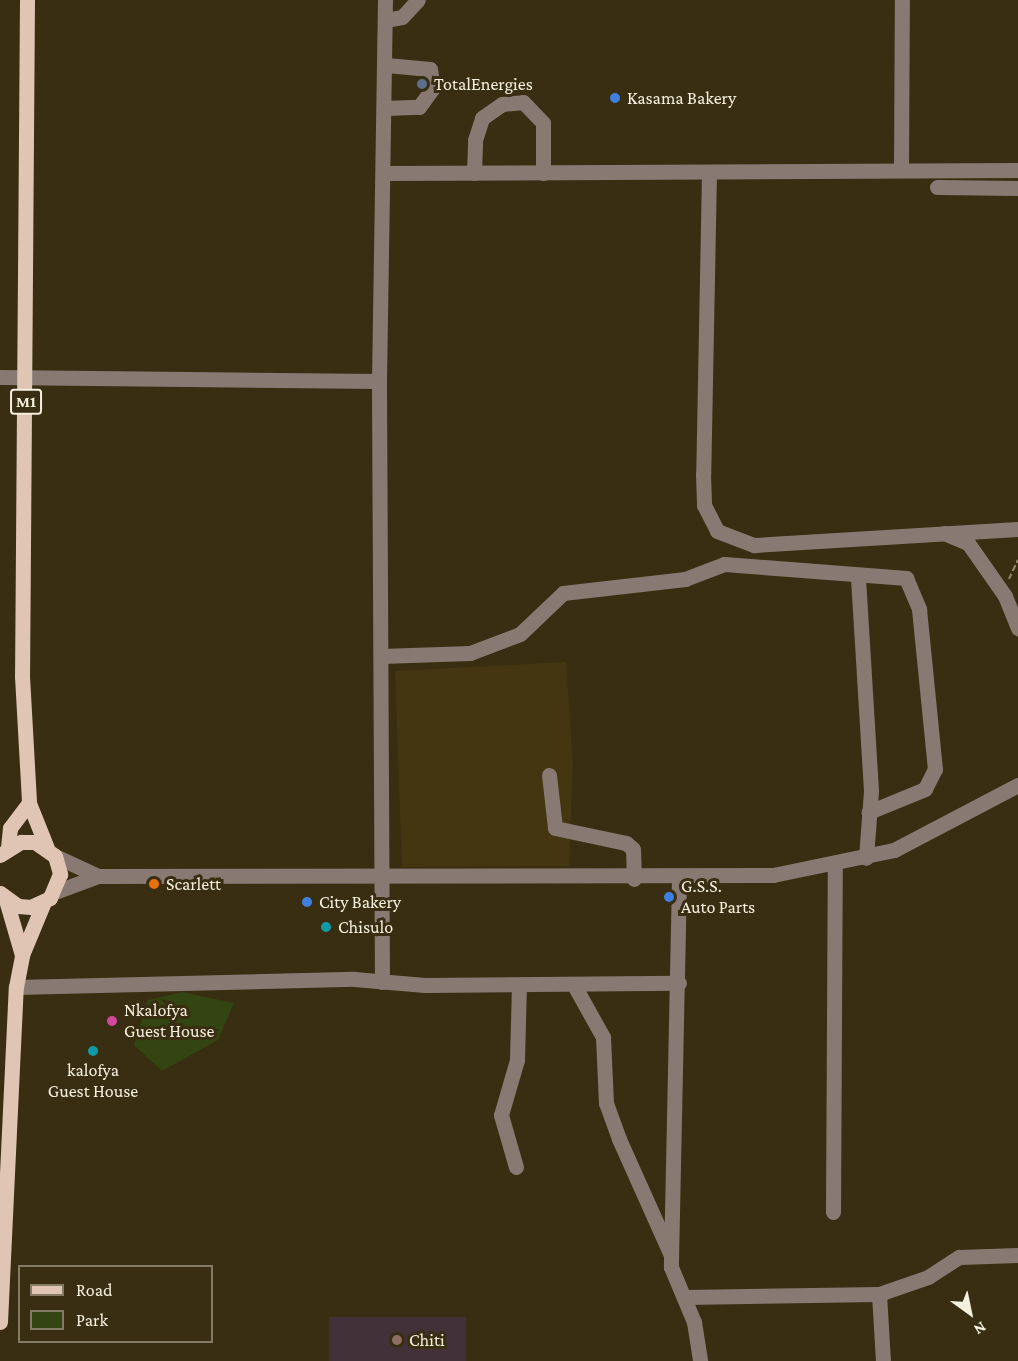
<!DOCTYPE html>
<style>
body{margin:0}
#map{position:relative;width:1018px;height:1361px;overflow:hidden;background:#392e12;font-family:"Crimson Pro",serif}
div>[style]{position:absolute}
.built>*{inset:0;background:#433611}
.education>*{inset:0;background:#433139;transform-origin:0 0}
.green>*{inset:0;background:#334511}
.path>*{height:2px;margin-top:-1px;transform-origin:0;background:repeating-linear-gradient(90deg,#8f866f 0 6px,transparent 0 9px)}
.minor>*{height:15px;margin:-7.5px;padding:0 7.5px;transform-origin:7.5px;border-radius:7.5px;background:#887a72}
.major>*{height:15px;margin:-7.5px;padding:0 7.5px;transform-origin:7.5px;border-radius:7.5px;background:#e0c5b4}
.dots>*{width:16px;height:16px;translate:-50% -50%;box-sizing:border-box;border:3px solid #392e12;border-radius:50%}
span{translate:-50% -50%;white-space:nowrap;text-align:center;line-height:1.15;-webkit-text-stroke:6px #392e12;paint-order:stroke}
.shield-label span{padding:2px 4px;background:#392e12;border:2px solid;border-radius:4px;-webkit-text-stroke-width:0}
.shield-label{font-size:16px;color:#f5efde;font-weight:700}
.poi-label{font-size:18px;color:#f5efde}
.left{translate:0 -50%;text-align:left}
.legend{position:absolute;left:18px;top:1265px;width:195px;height:78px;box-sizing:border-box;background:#392e12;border:2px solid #847b64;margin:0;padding:8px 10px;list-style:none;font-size:18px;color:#f5efde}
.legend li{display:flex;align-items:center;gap:12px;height:30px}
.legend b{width:30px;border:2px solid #847b64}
.north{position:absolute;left:940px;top:1283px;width:60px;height:60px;-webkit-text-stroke:4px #392e12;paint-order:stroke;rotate:147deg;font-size:16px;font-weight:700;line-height:24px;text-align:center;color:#f5efde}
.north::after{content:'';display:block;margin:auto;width:21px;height:27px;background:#f5efde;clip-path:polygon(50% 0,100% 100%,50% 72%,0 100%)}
</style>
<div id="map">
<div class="built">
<i style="clip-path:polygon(566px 662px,573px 764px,569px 866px,402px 867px,395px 671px)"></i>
</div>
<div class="education">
<i style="left:329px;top:1317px;width:137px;height:44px"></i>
</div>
<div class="green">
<i style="clip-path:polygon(182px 992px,234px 1003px,218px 1040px,162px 1071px,134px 1045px,148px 1000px)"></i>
</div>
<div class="path">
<i style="left:1009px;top:579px;width:21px;rotate:-65deg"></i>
</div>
<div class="minor">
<i style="left:385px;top:20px;width:17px;rotate:-10deg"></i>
<i style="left:402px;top:17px;width:23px;rotate:-47deg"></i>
<i style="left:385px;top:108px;width:34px;rotate:-2deg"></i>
<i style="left:419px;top:107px;width:24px;rotate:-54deg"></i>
<i style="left:433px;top:88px;width:19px;rotate:-99deg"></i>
<i style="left:430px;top:69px;width:44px;rotate:-174.8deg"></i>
<i style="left:901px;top:169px;width:169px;rotate:-89.7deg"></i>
<i style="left:384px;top:173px;width:634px;rotate:-0.27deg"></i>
<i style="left:474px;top:173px;width:33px;rotate:-88deg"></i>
<i style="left:475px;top:140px;width:23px;rotate:-72deg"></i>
<i style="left:482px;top:118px;width:24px;rotate:-35deg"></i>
<i style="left:502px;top:104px;width:21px;rotate:-5deg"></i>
<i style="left:523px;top:102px;width:29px;rotate:46deg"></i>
<i style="left:543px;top:123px;width:50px;rotate:90deg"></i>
<i style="left:709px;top:173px;width:301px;rotate:91.1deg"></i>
<i style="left:703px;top:474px;width:31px;rotate:88deg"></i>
<i style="left:704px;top:505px;width:29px;rotate:63deg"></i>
<i style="left:717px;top:531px;width:40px;rotate:21deg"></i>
<i style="left:754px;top:545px;width:264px;rotate:-3.5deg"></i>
<i style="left:937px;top:187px;width:81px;rotate:0.7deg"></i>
<i style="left:0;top:377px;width:379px;rotate:0.6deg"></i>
<i style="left:944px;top:533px;width:26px;rotate:23deg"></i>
<i style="left:968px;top:543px;width:65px;rotate:55.1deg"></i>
<i style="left:1005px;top:596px;width:35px;rotate:68deg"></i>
<i style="left:858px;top:578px;width:213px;rotate:86.5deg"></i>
<i style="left:871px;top:791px;width:67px;rotate:94.3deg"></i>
<i style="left:381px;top:656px;width:89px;rotate:-1.9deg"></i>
<i style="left:470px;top:653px;width:53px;rotate:-20.8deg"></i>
<i style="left:520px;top:634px;width:59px;rotate:-43.6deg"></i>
<i style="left:563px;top:593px;width:123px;rotate:-6.5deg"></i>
<i style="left:685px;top:579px;width:42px;rotate:-21deg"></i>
<i style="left:724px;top:564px;width:183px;rotate:4.4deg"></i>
<i style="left:906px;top:578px;width:34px;rotate:67deg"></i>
<i style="left:919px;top:609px;width:161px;rotate:84.3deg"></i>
<i style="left:935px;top:769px;width:22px;rotate:117deg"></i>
<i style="left:925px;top:789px;width:61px;rotate:157.7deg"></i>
<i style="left:549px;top:775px;width:53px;rotate:83.5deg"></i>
<i style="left:555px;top:828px;width:73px;rotate:11.9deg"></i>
<i style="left:626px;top:843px;width:9px;rotate:41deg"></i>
<i style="left:633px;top:849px;width:30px;rotate:88deg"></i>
<i style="left:55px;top:856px;width:47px;rotate:24.9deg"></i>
<i style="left:679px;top:879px;width:388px;rotate:91.2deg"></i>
<i style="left:671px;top:1267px;width:60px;rotate:67.3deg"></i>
<i style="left:694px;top:1322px;width:39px;rotate:81deg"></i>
<i style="left:55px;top:892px;width:46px;rotate:-20.4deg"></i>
<i style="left:98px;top:876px;width:675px;rotate:-0.08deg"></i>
<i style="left:773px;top:875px;width:124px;rotate:-11.7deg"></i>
<i style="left:894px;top:850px;width:140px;rotate:-27.7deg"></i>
<i style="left:382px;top:982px;width:601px;rotate:-90.29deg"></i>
<i style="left:379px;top:381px;width:381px;rotate:-89.1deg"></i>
<i style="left:574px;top:985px;width:60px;rotate:60.9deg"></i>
<i style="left:603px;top:1037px;width:66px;rotate:87.4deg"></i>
<i style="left:606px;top:1103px;width:38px;rotate:70deg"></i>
<i style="left:619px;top:1139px;width:127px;rotate:65.9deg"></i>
<i style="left:16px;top:987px;width:338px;rotate:-1.4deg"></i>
<i style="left:354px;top:979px;width:71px;rotate:4.8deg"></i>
<i style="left:425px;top:985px;width:254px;rotate:-0.5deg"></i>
<i style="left:516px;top:1167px;width:54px;rotate:-106.1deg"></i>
<i style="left:501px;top:1115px;width:57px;rotate:-73.8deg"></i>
<i style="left:517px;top:1060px;width:75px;rotate:-88.5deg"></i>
<i style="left:833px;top:1212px;width:346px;rotate:-89.7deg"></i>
<i style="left:879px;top:1294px;width:67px;rotate:86.6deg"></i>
<i style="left:685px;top:1297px;width:194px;rotate:-0.9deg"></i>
<i style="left:879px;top:1294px;width:52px;rotate:-19.1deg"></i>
<i style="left:928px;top:1277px;width:37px;rotate:-33deg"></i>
<i style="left:959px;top:1257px;width:59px;rotate:-1.9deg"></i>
</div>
<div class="major">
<i style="left:27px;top:0;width:676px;rotate:90.42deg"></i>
<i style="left:22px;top:676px;width:127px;rotate:86.8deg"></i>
<i style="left:29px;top:803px;width:48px;rotate:68.2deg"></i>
<i style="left:8px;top:847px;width:19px;rotate:-84deg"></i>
<i style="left:10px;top:828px;width:31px;rotate:-53deg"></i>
<i style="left:0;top:855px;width:25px;rotate:-32deg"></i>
<i style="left:21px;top:842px;width:14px"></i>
<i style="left:35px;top:842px;width:24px;rotate:35deg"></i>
<i style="left:55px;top:856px;width:19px;rotate:74deg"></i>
<i style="left:60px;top:874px;width:26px;rotate:113deg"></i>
<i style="left:50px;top:898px;width:21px;rotate:155deg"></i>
<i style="left:31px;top:907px;width:13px;rotate:-176deg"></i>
<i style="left:18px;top:906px;width:22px;rotate:-144deg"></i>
<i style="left:6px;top:900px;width:57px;rotate:73.8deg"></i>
<i style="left:0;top:1322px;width:335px;rotate:-87.3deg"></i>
<i style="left:16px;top:987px;width:33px;rotate:-79deg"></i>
<i style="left:22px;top:955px;width:57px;rotate:-67.5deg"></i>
</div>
<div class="dots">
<i style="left:422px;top:84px;background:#5c6f8a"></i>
<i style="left:615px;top:98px;background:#3f7fe0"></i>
<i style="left:154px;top:884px;background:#e8710a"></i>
<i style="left:669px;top:897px;background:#3f7fe0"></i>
<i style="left:307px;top:902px;background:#3f7fe0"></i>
<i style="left:326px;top:927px;background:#0f9aa8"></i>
<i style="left:112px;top:1021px;background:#d1479c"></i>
<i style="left:93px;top:1051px;background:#0f9aa8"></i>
<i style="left:397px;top:1340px;background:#8d6e63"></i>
</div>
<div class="shield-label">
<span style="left:26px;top:402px">M1</span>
</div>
<div class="poi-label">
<span class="left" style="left:434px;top:84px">TotalEnergies</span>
<span class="left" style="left:627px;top:98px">Kasama Bakery</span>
<span class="left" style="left:166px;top:884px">Scarlett</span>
<span class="left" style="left:681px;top:897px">G.S.S.<br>Auto Parts</span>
<span class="left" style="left:319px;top:902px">City Bakery</span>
<span class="left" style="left:338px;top:927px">Chisulo</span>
<span class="left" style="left:124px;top:1021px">Nkalofya<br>Guest House</span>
<span style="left:93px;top:1081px">kalofya<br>Guest House</span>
<span class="left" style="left:409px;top:1340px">Chiti</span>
</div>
<ul class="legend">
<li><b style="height:8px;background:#e0c5b4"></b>Road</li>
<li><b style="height:16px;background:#334511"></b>Park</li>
</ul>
<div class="north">N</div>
</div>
